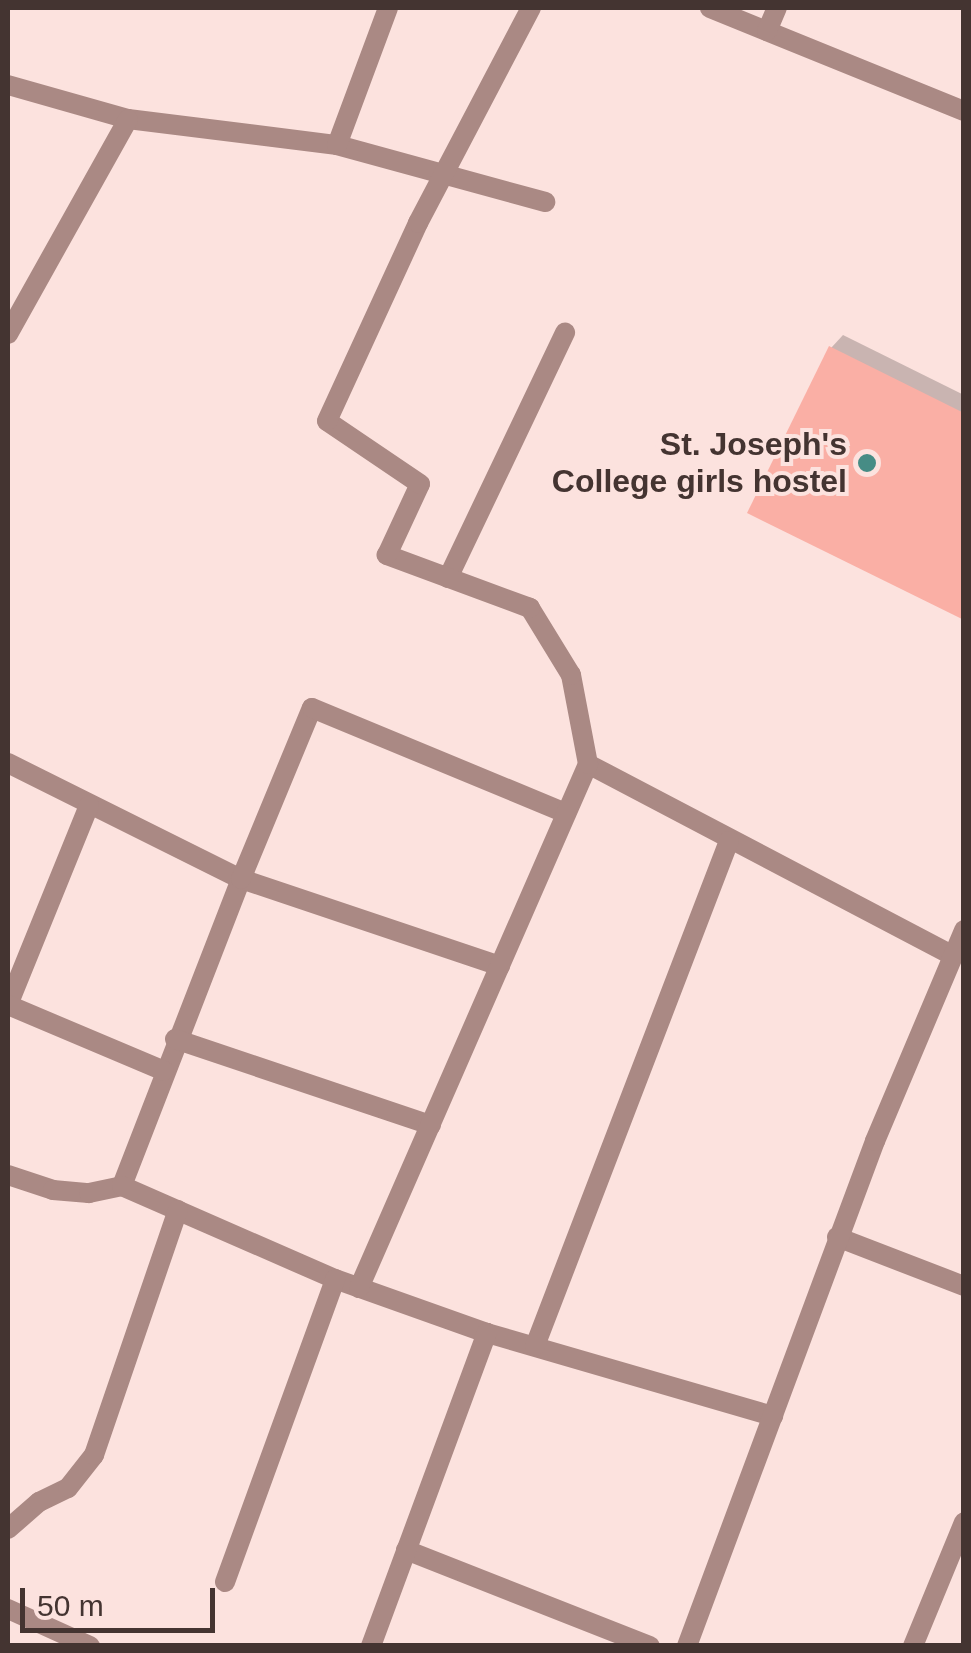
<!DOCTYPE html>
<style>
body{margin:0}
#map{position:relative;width:971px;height:1653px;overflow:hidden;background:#fce2de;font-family:Helvetica,sans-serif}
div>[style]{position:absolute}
.shadow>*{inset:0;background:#0003}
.building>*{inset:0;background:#faafa5}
.minor>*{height:20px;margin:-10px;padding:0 10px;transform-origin:10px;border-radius:10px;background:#aa8984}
.dots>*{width:28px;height:28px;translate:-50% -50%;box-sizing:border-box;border:5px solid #fce2de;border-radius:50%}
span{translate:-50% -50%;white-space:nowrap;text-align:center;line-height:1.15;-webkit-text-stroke:8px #fce2de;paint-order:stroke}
.poi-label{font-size:32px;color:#443431;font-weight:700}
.right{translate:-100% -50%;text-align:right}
.frame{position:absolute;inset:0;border:10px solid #443431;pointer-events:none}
.scale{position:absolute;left:20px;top:1588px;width:195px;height:45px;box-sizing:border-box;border:5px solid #443431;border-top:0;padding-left:12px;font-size:30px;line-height:35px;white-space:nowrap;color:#443431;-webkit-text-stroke:8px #fce2de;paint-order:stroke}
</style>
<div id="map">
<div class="shadow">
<i style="clip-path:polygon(843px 335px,964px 395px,964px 618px,831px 348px)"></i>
</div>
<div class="building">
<i style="clip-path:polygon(829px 346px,964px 413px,964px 620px,747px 513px)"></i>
</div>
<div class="minor">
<i style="left:710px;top:8px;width:274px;rotate:22.1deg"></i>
<i style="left:767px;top:31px;width:25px;rotate:-67deg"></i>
<i style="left:8px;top:85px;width:125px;rotate:15.8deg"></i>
<i style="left:128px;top:119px;width:211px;rotate:7.1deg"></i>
<i style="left:337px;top:145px;width:216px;rotate:15.3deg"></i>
<i style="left:337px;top:145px;width:146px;rotate:-69.6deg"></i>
<i style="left:8px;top:334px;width:246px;rotate:-60.8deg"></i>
<i style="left:448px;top:578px;width:272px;rotate:-64.5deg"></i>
<i style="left:8px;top:763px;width:260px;rotate:26.5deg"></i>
<i style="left:241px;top:879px;width:329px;rotate:111.2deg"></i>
<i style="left:588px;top:764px;width:411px;rotate:27.7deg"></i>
<i style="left:500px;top:966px;width:273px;rotate:-161.4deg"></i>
<i style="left:241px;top:879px;width:185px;rotate:-67.5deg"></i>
<i style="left:312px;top:708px;width:275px;rotate:22.5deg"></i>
<i style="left:8px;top:1005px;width:215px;rotate:-67.9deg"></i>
<i style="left:8px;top:1005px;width:169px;rotate:22.9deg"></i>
<i style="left:175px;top:1039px;width:270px;rotate:18.6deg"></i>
<i style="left:8px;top:1175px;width:47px;rotate:18.4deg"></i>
<i style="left:53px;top:1190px;width:36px;rotate:5deg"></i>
<i style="left:89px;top:1193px;width:34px;rotate:-12deg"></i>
<i style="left:122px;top:1186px;width:232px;rotate:23.6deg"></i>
<i style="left:335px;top:1279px;width:161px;rotate:19.6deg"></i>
<i style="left:487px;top:1333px;width:298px;rotate:16.2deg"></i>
<i style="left:837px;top:1237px;width:136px;rotate:21.1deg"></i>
<i style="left:359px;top:1288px;width:572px;rotate:-66.39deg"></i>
<i style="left:588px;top:764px;width:91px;rotate:-100.8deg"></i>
<i style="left:571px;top:675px;width:79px;rotate:-121.5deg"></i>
<i style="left:530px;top:608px;width:153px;rotate:-159.7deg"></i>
<i style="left:387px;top:555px;width:78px;rotate:-65.1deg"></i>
<i style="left:420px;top:484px;width:112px;rotate:-145.9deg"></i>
<i style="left:327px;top:421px;width:218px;rotate:-65.3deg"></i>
<i style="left:418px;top:223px;width:243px;rotate:-62.3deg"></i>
<i style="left:535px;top:1346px;width:541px;rotate:-68.99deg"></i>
<i style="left:8px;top:1529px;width:41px;rotate:-41.1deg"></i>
<i style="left:39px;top:1502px;width:32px;rotate:-26deg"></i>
<i style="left:68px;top:1488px;width:42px;rotate:-51.8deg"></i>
<i style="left:94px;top:1455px;width:259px;rotate:-71.1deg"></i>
<i style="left:406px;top:1550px;width:262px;rotate:21.5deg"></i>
<i style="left:225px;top:1582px;width:322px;rotate:-70deg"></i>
<i style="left:8px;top:1609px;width:90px;rotate:24.3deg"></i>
<i style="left:371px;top:1646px;width:334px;rotate:-69.7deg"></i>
<i style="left:687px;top:1646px;width:539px;rotate:-69.58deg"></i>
<i style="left:875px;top:1141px;width:229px;rotate:-67.1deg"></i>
<i style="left:913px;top:1646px;width:134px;rotate:-67.6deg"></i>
</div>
<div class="dots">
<i style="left:867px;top:463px;background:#468c85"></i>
</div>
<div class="poi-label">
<span class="right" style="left:847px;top:463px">St. Joseph's<br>College girls hostel</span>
</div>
<div class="frame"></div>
<div class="scale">50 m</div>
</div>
